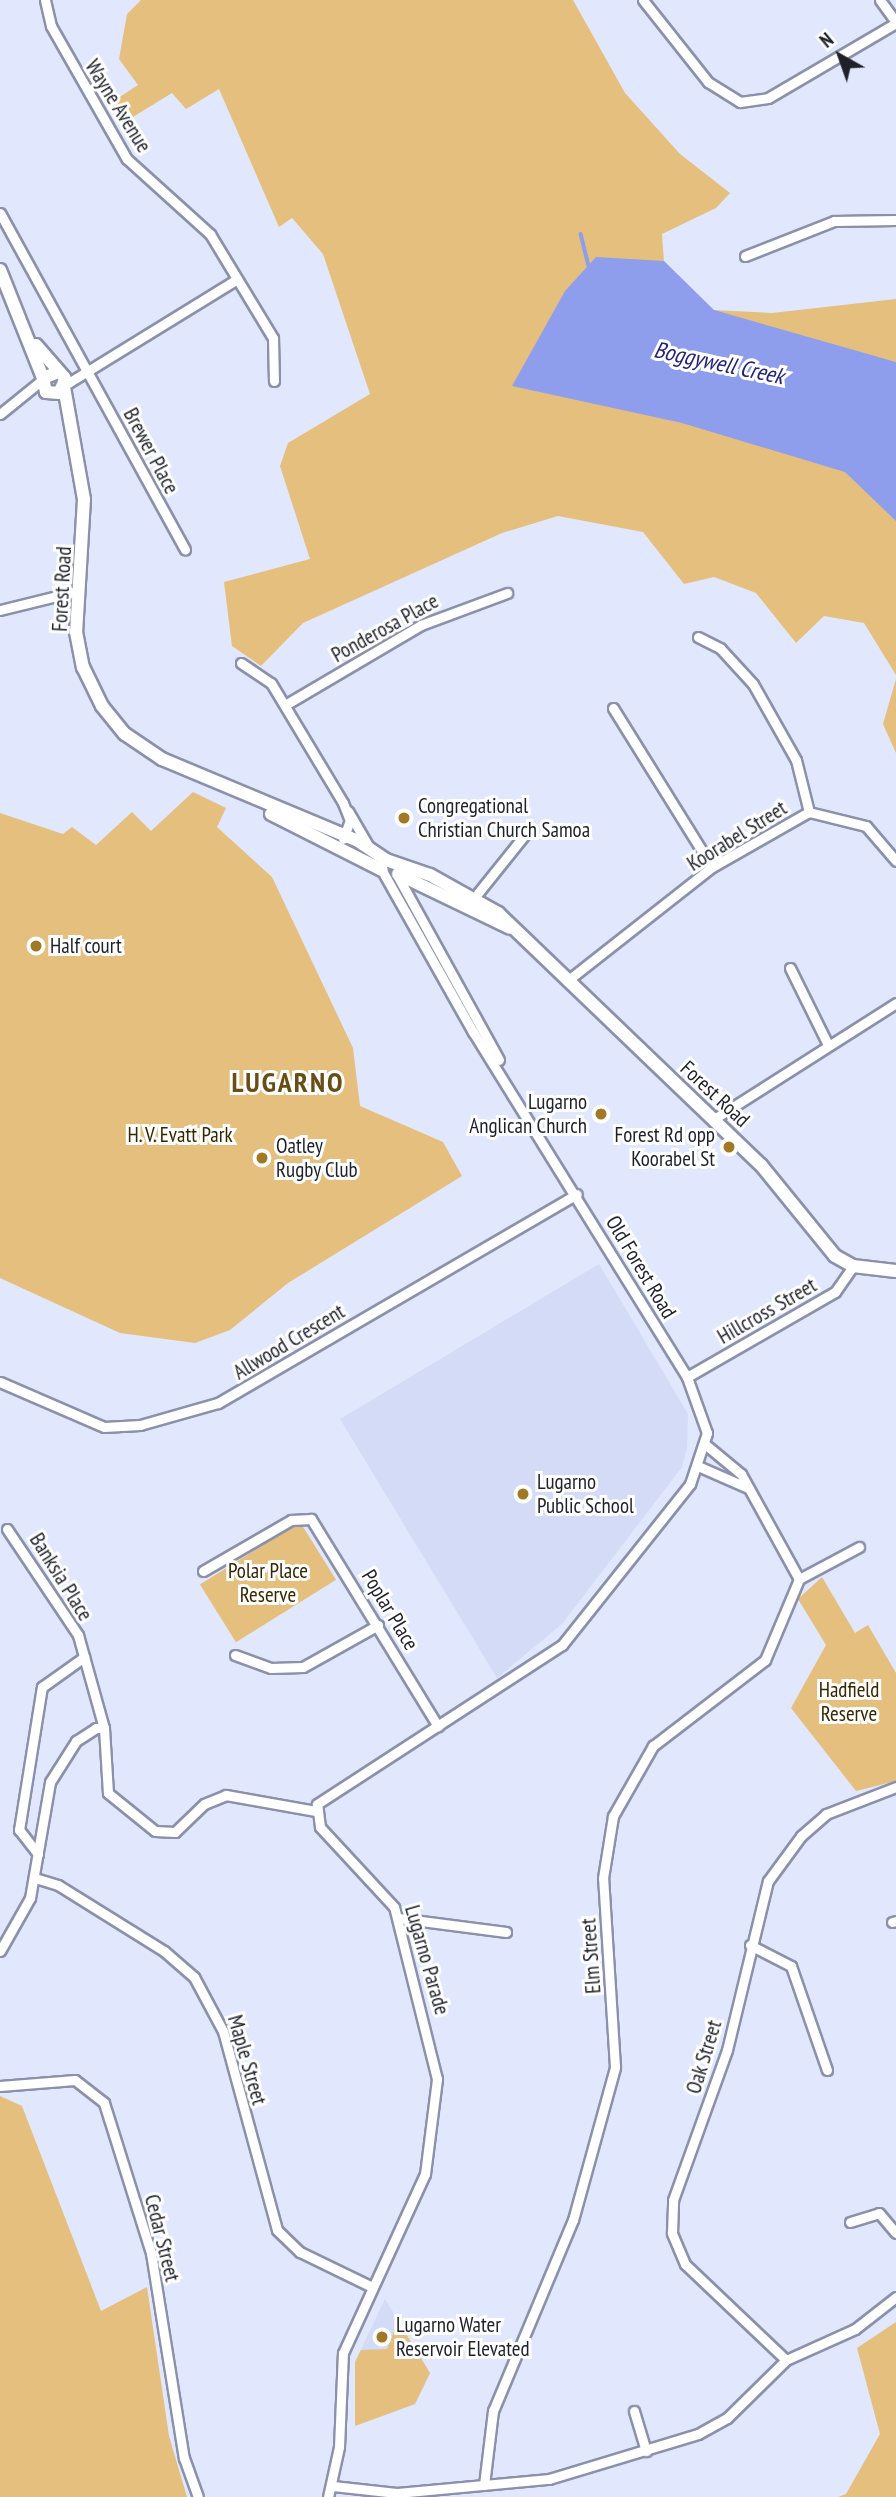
<!DOCTYPE html>
<style>
body{margin:0}
#map{position:relative;width:896px;height:2497px;overflow:hidden;background:#e1e7fd;font-family:"PT Sans Narrow",sans-serif}
div>[style]{position:absolute}
.built>*{inset:0;background:#d3dbf6}
.green>*{inset:0;background:#e4bf7d;transform-origin:0 0}
.water>*{inset:0;background:#8e9eec}
.stream>*{height:3.5px;margin:-1.75px;padding:0 1.75px;transform-origin:1.75px;border-radius:1.75px;background:#8e9eec}
.roads{filter:drop-shadow(2px 0 #8b91ab) drop-shadow(-2px 0 #8b91ab) drop-shadow(0 2px #8b91ab) drop-shadow(0 -2px #8b91ab)}
.street>*{height:9px;margin:-4.5px;padding:0 4.5px;transform-origin:4.5px;border-radius:4.5px;background:#fff}
.secondary>*{height:12px;margin:-6px;padding:0 6px;transform-origin:6px;border-radius:6px;background:#fff}
.dots>*{width:19px;height:19px;translate:-50% -50%;box-sizing:border-box;border:4px solid #fff;border-radius:50%}
span{translate:-50% -50%;white-space:nowrap;text-align:center;line-height:1.15;-webkit-text-stroke:6px #fff;paint-order:stroke}
.street-label{font-size:21px;color:#1e202a}
.poi-label{font-size:21px;color:#1e202a}
.left{translate:0 -50%;text-align:left}
.right{translate:-100% -50%;text-align:right}
.park-label{font-size:21px;color:#382601}
.water-label{font-size:23px;color:#23247c;font-style:italic}
.district-label{font-size:28px;color:#684d14;font-weight:700;letter-spacing:2px}
.north{position:absolute;left:805px;top:21px;width:70px;height:70px;-webkit-text-stroke:5px #fff;paint-order:stroke;rotate:320deg;font-size:19px;font-weight:700;line-height:28px;text-align:center;color:#1e202a}
.north::after{content:'';display:block;margin:auto;width:24px;height:32px;background:#1e202a;clip-path:polygon(50% 0,100% 100%,50% 72%,0 100%)}
</style>
<div id="map">
<div class="built">
<i style="clip-path:polygon(599px 1264px,688px 1414px,687px 1448px,682px 1467px,562px 1624px,497px 1678px,340px 1419px)"></i>
<i style="clip-path:polygon(385px 2299px,430px 2373px,415px 2404px,355px 2426px,355px 2362px)"></i>
</div>
<div class="green">
<i style="clip-path:polygon(141px 0,573px 0,625px 93px,680px 154px,730px 193px,716px 208px,662px 234px,664px 262px,713px 310px,772px 313px,896px 299px,896px 362px,848px 350px,896px 475px,896px 675px,864px 623px,824px 616px,796px 643px,756px 593px,714px 577px,684px 584px,643px 532px,558px 516px,502px 533px,303px 623px,261px 666px,232px 646px,224px 582px,310px 559px,280px 466px,288px 443px,370px 394px,323px 254px,292px 218px,279px 227px,219px 89px,186px 109px,172px 93px,123px 123px,109px 104px,138px 85px,119px 59px,127px 14px)"></i>
<i style="clip-path:polygon(896px 679px,896px 753px,883px 724px)"></i>
<i style="clip-path:polygon(193px 792px,226px 808px,217px 827px,272px 877px,353px 1048px,360px 1106px,443px 1142px,462px 1176px,288px 1283px,230px 1330px,195px 1343px,120px 1333px,0 1278px,0 813px,63px 834px,72px 827px,96px 845px,132px 812px,151px 831px)"></i>
<i style="left:300px;top:1522px;width:68px;height:118px;rotate:58deg"></i>
<i style="clip-path:polygon(822px 1577px,855px 1633px,868px 1625px,896px 1673px,896px 1781px,856px 1791px,791px 1708px,826px 1645px,798px 1599px)"></i>
<i style="clip-path:polygon(0 2096px,22px 2106px,101px 2311px,147px 2287px,169px 2436px,187px 2497px,0 2497px)"></i>
<i style="clip-path:polygon(398px 2321px,430px 2373px,415px 2404px,355px 2426px,355px 2362px,361px 2350px,387px 2349px)"></i>
<i style="clip-path:polygon(896px 2322px,896px 2497px,838px 2497px,846px 2494px,880px 2434px,857px 2348px)"></i>
</div>
<div class="water">
<i style="clip-path:polygon(596px 257px,664px 261px,714px 310px,896px 362px,896px 521px,845px 472px,682px 423px,512px 386px,565px 291px)"></i>
</div>
<div class="stream">
<i style="left:581px;top:234px;width:33px;rotate:76deg"></i>
</div>
<div class="roads">
<div class="street">
<i style="left:45px;top:0;width:27px;rotate:77deg"></i>
<i style="left:51px;top:26px;width:153px;rotate:60.3deg"></i>
<i style="left:127px;top:159px;width:112px;rotate:42.1deg"></i>
<i style="left:210px;top:234px;width:122px;rotate:58.8deg"></i>
<i style="left:273px;top:338px;width:43px;rotate:88.7deg"></i>
<i style="left:643px;top:0;width:105px;rotate:51.6deg"></i>
<i style="left:708px;top:82px;width:38px;rotate:32deg"></i>
<i style="left:740px;top:102px;width:28px;rotate:-8deg"></i>
<i style="left:768px;top:98px;width:148px;rotate:-30.4deg"></i>
<i style="left:880px;top:0;width:27px;rotate:54deg"></i>
<i style="left:0;top:213px;width:384px;rotate:61.2deg"></i>
<i style="left:745px;top:256px;width:96px;rotate:-21.5deg"></i>
<i style="left:834px;top:221px;width:62px;rotate:-0.9deg"></i>
<i style="left:65px;top:385px;width:202px;rotate:-31.6deg"></i>
<i style="left:0;top:414px;width:54px;rotate:-39deg"></i>
<i style="left:0;top:610px;width:79px;rotate:-13.9deg"></i>
<i style="left:698px;top:637px;width:25px;rotate:27deg"></i>
<i style="left:720px;top:648px;width:49px;rotate:47.5deg"></i>
<i style="left:753px;top:684px;width:87px;rotate:60.5deg"></i>
<i style="left:796px;top:760px;width:54px;rotate:76deg"></i>
<i style="left:241px;top:663px;width:36px;rotate:34deg"></i>
<i style="left:271px;top:683px;width:140px;rotate:59deg"></i>
<i style="left:343px;top:803px;width:18px;rotate:68deg"></i>
<i style="left:350px;top:820px;width:20px;rotate:110deg"></i>
<i style="left:285px;top:705px;width:158px;rotate:-30.5deg"></i>
<i style="left:421px;top:625px;width:92px;rotate:-20.4deg"></i>
<i style="left:613px;top:708px;width:187px;rotate:58.1deg"></i>
<i style="left:348px;top:811px;width:44px;rotate:59.9deg"></i>
<i style="left:397px;top:875px;width:211px;rotate:61.1deg"></i>
<i style="left:474px;top:898px;width:83px;rotate:-51.3deg"></i>
<i style="left:790px;top:968px;width:84px;rotate:63.7deg"></i>
<i style="left:567px;top:981px;width:184px;rotate:-38.2deg"></i>
<i style="left:712px;top:867px;width:112px;rotate:-29.6deg"></i>
<i style="left:809px;top:812px;width:59px;rotate:13.8deg"></i>
<i style="left:866px;top:826px;width:46px;rotate:49.4deg"></i>
<i style="left:714px;top:1119px;width:216px;rotate:-32.5deg"></i>
<i style="left:687px;top:1377px;width:171px;rotate:-29.9deg"></i>
<i style="left:835px;top:1292px;width:32px;rotate:-55deg"></i>
<i style="left:0;top:1382px;width:113px;rotate:23.4deg"></i>
<i style="left:104px;top:1427px;width:36px;rotate:-3deg"></i>
<i style="left:140px;top:1425px;width:81px;rotate:-15.8deg"></i>
<i style="left:218px;top:1403px;width:415px;rotate:-30.2deg"></i>
<i style="left:700px;top:1467px;width:52px;rotate:23.6deg"></i>
<i style="left:7px;top:1529px;width:128px;rotate:56.2deg"></i>
<i style="left:78px;top:1635px;width:97px;rotate:74.4deg"></i>
<i style="left:203px;top:1571px;width:102px;rotate:-30.1deg"></i>
<i style="left:291px;top:1520px;width:20px;rotate:-3deg"></i>
<i style="left:311px;top:1519px;width:243px;rotate:58.5deg"></i>
<i style="left:799px;top:1579px;width:68px;rotate:-28.1deg"></i>
<i style="left:235px;top:1655px;width:38px;rotate:20deg"></i>
<i style="left:271px;top:1668px;width:32px;rotate:-2deg"></i>
<i style="left:303px;top:1667px;width:86px;rotate:-29.2deg"></i>
<i style="left:38px;top:1854px;width:31px;rotate:-128deg"></i>
<i style="left:19px;top:1830px;width:145px;rotate:-80.9deg"></i>
<i style="left:42px;top:1687px;width:52px;rotate:-35.5deg"></i>
<i style="left:35px;top:1878px;width:24px;rotate:17deg"></i>
<i style="left:58px;top:1885px;width:125px;rotate:31.9deg"></i>
<i style="left:164px;top:1951px;width:40px;rotate:41deg"></i>
<i style="left:194px;top:1977px;width:61px;rotate:61.8deg"></i>
<i style="left:223px;top:2031px;width:206px;rotate:74.8deg"></i>
<i style="left:277px;top:2230px;width:32px;rotate:44deg"></i>
<i style="left:300px;top:2252px;width:80px;rotate:25.9deg"></i>
<i style="left:398px;top:1918px;width:109px;rotate:7.4deg"></i>
<i style="left:892px;top:1922px;width:4px;rotate:-14deg"></i>
<i style="left:750px;top:1945px;width:46px;rotate:27.1deg"></i>
<i style="left:791px;top:1966px;width:110px;rotate:70.9deg"></i>
<i style="left:0;top:1951px;width:61px;rotate:-60.5deg"></i>
<i style="left:30px;top:1898px;width:118px;rotate:-80.2deg"></i>
<i style="left:50px;top:1782px;width:49px;rotate:-57.6deg"></i>
<i style="left:76px;top:1741px;width:24px;rotate:-33deg"></i>
<i style="left:96px;top:1728px;width:8px"></i>
<i style="left:104px;top:1728px;width:65px;rotate:86.5deg"></i>
<i style="left:108px;top:1793px;width:60px;rotate:39deg"></i>
<i style="left:155px;top:1831px;width:20px;rotate:3deg"></i>
<i style="left:175px;top:1832px;width:40px;rotate:-44deg"></i>
<i style="left:204px;top:1804px;width:24px;rotate:-22deg"></i>
<i style="left:226px;top:1795px;width:91px;rotate:10.1deg"></i>
<i style="left:0;top:2086px;width:75px;rotate:-4.6deg"></i>
<i style="left:75px;top:2080px;width:37px;rotate:38deg"></i>
<i style="left:104px;top:2103px;width:157px;rotate:72.6deg"></i>
<i style="left:151px;top:2253px;width:208px;rotate:80.9deg"></i>
<i style="left:184px;top:2458px;width:41px;rotate:70.3deg"></i>
<i style="left:850px;top:2222px;width:30px;rotate:-17deg"></i>
<i style="left:879px;top:2213px;width:26px;rotate:50deg"></i>
<i style="left:786px;top:2360px;width:139px;rotate:-136.5deg"></i>
<i style="left:685px;top:2264px;width:34px;rotate:-113deg"></i>
<i style="left:672px;top:2233px;width:33px;rotate:-88deg"></i>
<i style="left:673px;top:2200px;width:159px;rotate:-70.2deg"></i>
<i style="left:727px;top:2050px;width:174px;rotate:-76.4deg"></i>
<i style="left:768px;top:1881px;width:56px;rotate:-53.7deg"></i>
<i style="left:801px;top:1836px;width:33px;rotate:-41deg"></i>
<i style="left:826px;top:1814px;width:75px;rotate:-21.1deg"></i>
<i style="left:634px;top:2411px;width:42px;rotate:73.3deg"></i>
<i style="left:484px;top:2485px;width:75px;rotate:-83.1deg"></i>
<i style="left:493px;top:2411px;width:207px;rotate:-67.3deg"></i>
<i style="left:573px;top:2220px;width:159px;rotate:-74.6deg"></i>
<i style="left:615px;top:2067px;width:189px;rotate:-93.6deg"></i>
<i style="left:603px;top:1878px;width:63px;rotate:-80.8deg"></i>
<i style="left:613px;top:1816px;width:81px;rotate:-60.3deg"></i>
<i style="left:653px;top:1746px;width:141px;rotate:-37.5deg"></i>
<i style="left:765px;top:1660px;width:88px;rotate:-67.2deg"></i>
<i style="left:799px;top:1579px;width:120px;rotate:-118.9deg"></i>
<i style="left:741px;top:1474px;width:45px;rotate:-140.4deg"></i>
<i style="left:333px;top:2486px;width:64px;rotate:6.2deg"></i>
<i style="left:397px;top:2493px;width:153px;rotate:-5.3deg"></i>
<i style="left:549px;top:2479px;width:156px;rotate:-16.8deg"></i>
<i style="left:698px;top:2434px;width:33px;rotate:-29deg"></i>
<i style="left:727px;top:2418px;width:83px;rotate:-44.5deg"></i>
<i style="left:786px;top:2360px;width:76px;rotate:-24.2deg"></i>
<i style="left:855px;top:2329px;width:52px;rotate:-38deg"></i>
<i style="left:328px;top:2497px;width:51px;rotate:-77.6deg"></i>
<i style="left:339px;top:2447px;width:94px;rotate:-87.6deg"></i>
<i style="left:343px;top:2353px;width:197px;rotate:-65.4deg"></i>
<i style="left:425px;top:2174px;width:96px;rotate:-82.8deg"></i>
<i style="left:437px;top:2079px;width:177px;rotate:-104deg"></i>
<i style="left:394px;top:1907px;width:109px;rotate:-132.8deg"></i>
<i style="left:320px;top:1827px;width:23px;rotate:-97deg"></i>
<i style="left:317px;top:1804px;width:292px;rotate:-33deg"></i>
<i style="left:562px;top:1645px;width:206px;rotate:-51.5deg"></i>
<i style="left:690px;top:1484px;width:54px;rotate:-71.6deg"></i>
<i style="left:707px;top:1433px;width:59px;rotate:-109.7deg"></i>
<i style="left:687px;top:1377px;width:406px;rotate:-121.8deg"></i>
<i style="left:473px;top:1032px;width:184px;rotate:-119.4deg"></i>
</div>
<div class="secondary">
<i style="left:0;top:270px;width:116px;rotate:68.3deg"></i>
<i style="left:36px;top:345px;width:43px;rotate:48.8deg"></i>
<i style="left:64px;top:377px;width:3px;rotate:72deg"></i>
<i style="left:65px;top:380px;width:14px;rotate:115deg"></i>
<i style="left:59px;top:393px;width:13px;rotate:-176deg"></i>
<i style="left:46px;top:392px;width:14px;rotate:-102deg"></i>
<i style="left:43px;top:378px;width:17px;rotate:-21deg"></i>
<i style="left:64px;top:387px;width:114px;rotate:79.9deg"></i>
<i style="left:84px;top:499px;width:133px;rotate:93.4deg"></i>
<i style="left:76px;top:632px;width:36px;rotate:79deg"></i>
<i style="left:83px;top:667px;width:43px;rotate:64deg"></i>
<i style="left:102px;top:706px;width:36px;rotate:51deg"></i>
<i style="left:125px;top:734px;width:45px;rotate:34deg"></i>
<i style="left:162px;top:759px;width:212px;rotate:22.7deg"></i>
<i style="left:358px;top:841px;width:34px;rotate:34deg"></i>
<i style="left:271px;top:814px;width:124px;rotate:26.8deg"></i>
<i style="left:386px;top:860px;width:46px;rotate:18.8deg"></i>
<i style="left:430px;top:875px;width:78px;rotate:29.2deg"></i>
<i style="left:498px;top:913px;width:364px;rotate:43.8deg"></i>
<i style="left:761px;top:1165px;width:117px;rotate:50.9deg"></i>
<i style="left:835px;top:1256px;width:21px;rotate:29deg"></i>
<i style="left:853px;top:1266px;width:43px;rotate:6.6deg"></i>
<i style="left:398px;top:874px;width:124px;rotate:25.7deg"></i>
</div>
</div>
<div class="dots">
<i style="left:404px;top:818px;background:#a07826"></i>
<i style="left:36px;top:946px;background:#a07826"></i>
<i style="left:601px;top:1114px;background:#a07826"></i>
<i style="left:729px;top:1147px;background:#a07826"></i>
<i style="left:262px;top:1158px;background:#a07826"></i>
<i style="left:523px;top:1494px;background:#a07826"></i>
<i style="left:382px;top:2337px;background:#a07826"></i>
</div>
<div class="street-label">
<span style="left:118px;top:106px;rotate:58deg">Wayne Avenue</span>
<span style="left:151px;top:451px;rotate:62deg">Brewer Place</span>
<span style="left:62px;top:589px;rotate:-87deg">Forest Road</span>
<span style="left:385px;top:628px;rotate:-29deg">Ponderosa Place</span>
<span style="left:737px;top:836px;rotate:-32deg">Koorabel Street</span>
<span style="left:715px;top:1094px;rotate:43deg">Forest Road</span>
<span style="left:641px;top:1267px;rotate:59deg">Old Forest Road</span>
<span style="left:767px;top:1311px;rotate:-30deg">Hillcross Street</span>
<span style="left:289px;top:1342px;rotate:-31deg">Allwood Crescent</span>
<span style="left:61px;top:1577px;rotate:58deg">Banksia Place</span>
<span style="left:390px;top:1610px;rotate:59deg">Poplar Place</span>
<span style="left:591px;top:1956px;rotate:-94deg">Elm Street</span>
<span style="left:427px;top:1960px;rotate:74deg">Lugarno Parade</span>
<span style="left:704px;top:2057px;rotate:-73deg">Oak Street</span>
<span style="left:247px;top:2060px;rotate:74deg">Maple Street</span>
<span style="left:162px;top:2238px;rotate:76deg">Cedar Street</span>
</div>
<div class="poi-label">
<span class="left" style="left:418px;top:818px">Congregational<br>Christian Church Samoa</span>
<span class="left" style="left:50px;top:946px">Half court</span>
<span class="right" style="left:587px;top:1114px">Lugarno<br>Anglican Church</span>
<span class="right" style="left:715px;top:1147px">Forest Rd opp<br>Koorabel St</span>
<span class="left" style="left:276px;top:1158px">Oatley<br>Rugby Club</span>
<span class="left" style="left:537px;top:1494px">Lugarno<br>Public School</span>
<span class="left" style="left:396px;top:2337px">Lugarno Water<br>Reservoir Elevated</span>
</div>
<div class="park-label">
<span style="left:180px;top:1135px">H. V. Evatt Park</span>
<span style="left:268px;top:1583px">Polar Place<br>Reserve</span>
<span style="left:849px;top:1702px">Hadfield<br>Reserve</span>
</div>
<div class="water-label">
<span style="left:719px;top:363px;rotate:12deg">Boggywell Creek</span>
</div>
<div class="district-label">
<span style="left:288px;top:1082px">LUGARNO</span>
</div>
<div class="north">N</div>
</div>
